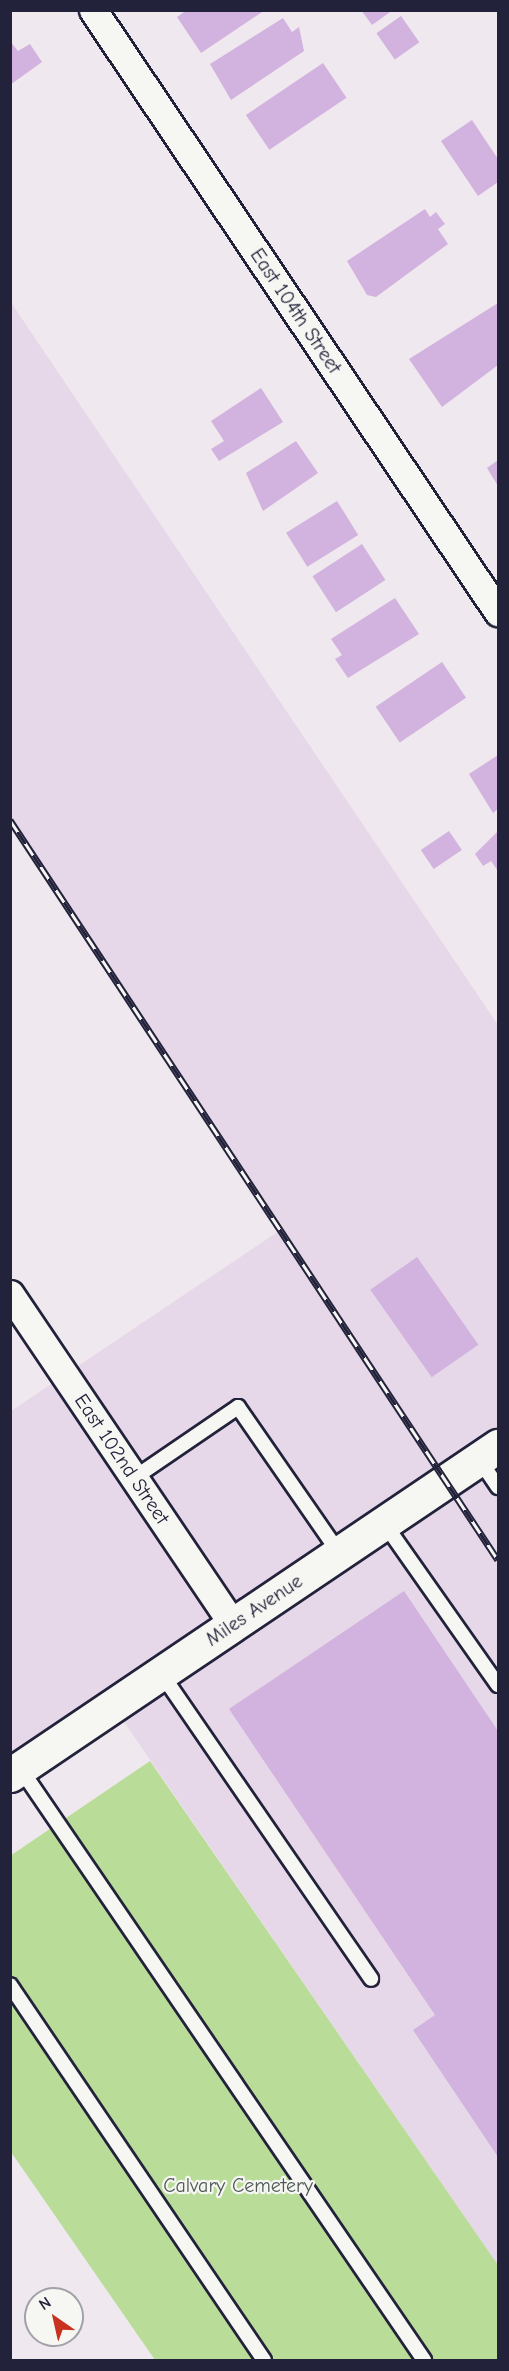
<!DOCTYPE html>
<style>
body{margin:0}
#map{position:relative;width:509px;height:2371px;overflow:hidden;background:#efe8ee;font-family:"Comic Neue",sans-serif}
div>[style]{position:absolute}
.built>*{inset:0;background:#e6d8e9}
.green>*{inset:0;background:#b9dd98}
.building>*{inset:0;background:#d2b2de;transform-origin:0 0}
.roads{filter:drop-shadow(2px 0 #22223b) drop-shadow(-2px 0 #22223b) drop-shadow(0 2px #22223b) drop-shadow(0 -2px #22223b)}
.service>*{height:14px;margin:-7px;padding:0 7px;transform-origin:7px;border-radius:7px;background:#f6f6f2}
.minor>*{height:27px;margin:-13.5px;padding:0 13.5px;transform-origin:13.5px;border-radius:13.5px;background:#f6f6f2}
.primary>*{height:33px;margin:-16.5px;padding:0 16.5px;transform-origin:16.5px;border-radius:16.5px;background:#f6f6f2}
.rail>*{height:7px;margin-top:-3.5px;transform-origin:0;background:repeating-linear-gradient(90deg,#f6f6f2 0 14px,#22223b 0 28px);box-sizing:border-box;border-block:2px solid #22223b}
span{translate:-50% -50%;white-space:nowrap;text-align:center;line-height:1.15;-webkit-text-stroke:4.5px #f6f6f2;paint-order:stroke}
.street-label{font-size:20px;color:#22223b}
.park-label{font-size:20px;color:#4f5a57}
.frame{position:absolute;inset:0;border:12px solid #22223b;pointer-events:none}
.north{position:absolute;left:24px;top:2287px;width:60px;height:60px;box-sizing:border-box;background:#f6f6f2;border:2px solid #a1a1a9;border-radius:50%;rotate:326deg;font-size:16px;font-weight:700;line-height:24px;text-align:center;color:#22223b}
.north::after{content:'';display:block;margin:auto;width:21px;height:27px;background:#c8321e;clip-path:polygon(50% 0,100% 100%,50% 72%,0 100%)}
</style>
<div id="map">
<div class="built">
<i style="clip-path:polygon(10px 301px,498px 1025px,498px 2265px,113px 1706px,11px 1775px,11px 1411px,279px 1231px,11px 820px)"></i>
</div>
<div class="green">
<i style="clip-path:polygon(150px 1761px,498px 2265px,498px 2360px,155px 2360px,11px 2152px,10px 1856px)"></i>
</div>
<div class="building">
<i style="clip-path:polygon(187px 10px,265px 10px,201px 53px,177px 17px)"></i>
<i style="clip-path:polygon(361px 10px,393px 10px,372px 25px)"></i>
<i style="left:401px;top:16px;width:32px;height:30px;rotate:55deg"></i>
<i style="clip-path:polygon(283px 18px,292px 32px,299px 27px,304px 51px,231px 100px,210px 64px)"></i>
<i style="clip-path:polygon(10px 41px,18px 51px,30px 44px,42px 62px,10px 85px)"></i>
<i style="left:323px;top:63px;width:42px;height:93px;rotate:56deg"></i>
<i style="clip-path:polygon(472px 120px,498px 159px,498px 182px,478px 196px,441px 141px)"></i>
<i style="clip-path:polygon(425px 209px,430px 217px,436px 212px,445px 224px,438px 229px,448px 244px,376px 297px,367px 295px,347px 261px)"></i>
<i style="clip-path:polygon(498px 303px,498px 365px,442px 407px,409px 359px)"></i>
<i style="clip-path:polygon(261px 388px,283px 422px,219px 461px,211px 449px,224px 441px,211px 421px)"></i>
<i style="clip-path:polygon(296px 441px,318px 473px,263px 511px,246px 473px)"></i>
<i style="clip-path:polygon(498px 460px,498px 486px,487px 468px)"></i>
<i style="left:337px;top:501px;width:40px;height:60px;rotate:58deg"></i>
<i style="left:362px;top:544px;width:43px;height:59px;rotate:57deg"></i>
<i style="clip-path:polygon(395px 598px,419px 634px,348px 678px,335px 659px,342px 655px,331px 639px)"></i>
<i style="left:442px;top:662px;width:43px;height:80px;rotate:56deg"></i>
<i style="clip-path:polygon(498px 755px,498px 809px,493px 813px,469px 774px)"></i>
<i style="left:449px;top:831px;width:23px;height:34px;rotate:56deg"></i>
<i style="clip-path:polygon(498px 831px,498px 871px,491px 861px,483px 866px,475px 854px)"></i>
<i style="left:417px;top:1257px;width:107px;height:57px;rotate:55deg"></i>
<i style="clip-path:polygon(404px 1591px,498px 1731px,498px 2157px,413px 2030px,435px 2015px,229px 1709px)"></i>
</div>
<div class="roads">
<div class="service">
<i style="left:479px;top:1459px;width:34px;rotate:56deg"></i>
<i style="left:134px;top:1478px;width:126px;rotate:-34.3deg"></i>
<i style="left:238px;top:1407px;width:178px;rotate:55.3deg"></i>
<i style="left:384px;top:1523px;width:198px;rotate:54.9deg"></i>
<i style="left:161px;top:1673px;width:371px;rotate:55.5deg"></i>
<i style="left:20px;top:1768px;width:717px;rotate:55.69deg"></i>
<i style="left:10px;top:1985px;width:453px;rotate:55.9deg"></i>
</div>
<div class="minor">
<i style="left:93px;top:10px;width:726px;rotate:56.07deg"></i>
<i style="left:10px;top:1294px;width:399px;rotate:56deg"></i>
</div>
<div class="primary">
<i style="left:10px;top:1775px;width:589px;rotate:-33.99deg"></i>
</div>
</div>
<div class="rail">
<i style="left:10px;top:820px;width:886px;rotate:56.6deg"></i>
</div>
<div class="street-label">
<span style="left:296px;top:311px;rotate:56deg">East 104th Street</span>
<span style="left:122px;top:1459px;rotate:56deg">East 102nd Street</span>
<span style="left:254px;top:1610px;rotate:-34deg">Miles Avenue</span>
</div>
<div class="park-label">
<span style="left:238px;top:2185px">Calvary Cemetery</span>
</div>
<div class="frame"></div>
<div class="north">N</div>
</div>
